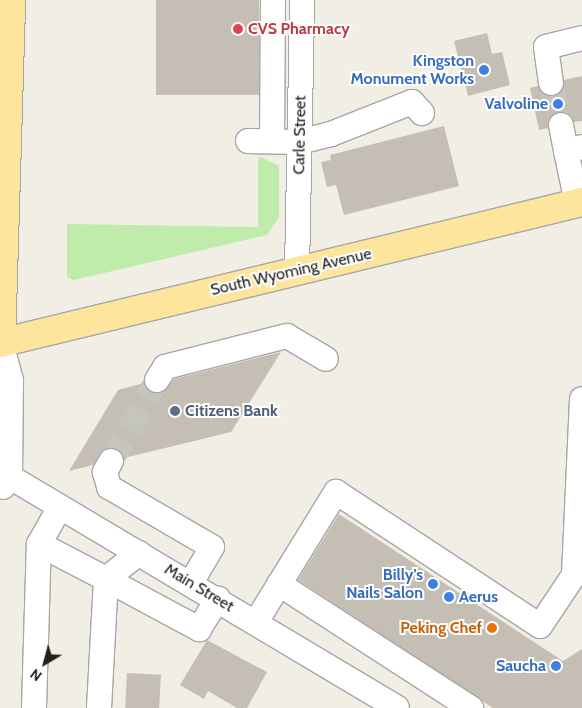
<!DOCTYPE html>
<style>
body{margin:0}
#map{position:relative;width:582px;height:708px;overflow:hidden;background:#f0eee5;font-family:Cabin,sans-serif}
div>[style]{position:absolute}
.grass>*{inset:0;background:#bfebab}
.building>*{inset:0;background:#c5beb5;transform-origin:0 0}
.minor-tunnel>*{height:24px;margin-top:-12px;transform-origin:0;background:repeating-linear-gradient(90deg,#c6c5bd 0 24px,transparent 0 36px)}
.roads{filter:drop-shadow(1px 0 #a6a6a6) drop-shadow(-1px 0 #a6a6a6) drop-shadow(0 1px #a6a6a6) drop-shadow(0 -1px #a6a6a6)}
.minor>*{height:24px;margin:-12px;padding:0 12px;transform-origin:12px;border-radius:12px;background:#fff}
.major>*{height:28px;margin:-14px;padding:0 14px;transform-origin:14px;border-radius:14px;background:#fde59d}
.dots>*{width:14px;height:14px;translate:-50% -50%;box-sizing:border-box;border:2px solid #fff;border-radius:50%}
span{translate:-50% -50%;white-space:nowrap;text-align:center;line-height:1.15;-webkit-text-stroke:4px #fff;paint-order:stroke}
.health-label{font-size:16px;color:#be3a42;font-weight:700}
.left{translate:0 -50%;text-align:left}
.shop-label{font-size:16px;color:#366cbe;font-weight:700}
.right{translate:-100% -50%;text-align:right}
.street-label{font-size:16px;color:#1f1f1f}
.service-label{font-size:16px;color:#4e5e75;font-weight:700}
.food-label{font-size:16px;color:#c56008;font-weight:700}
.north{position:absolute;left:20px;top:638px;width:50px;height:50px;-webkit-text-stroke:4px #fff;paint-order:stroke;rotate:217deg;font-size:14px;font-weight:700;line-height:20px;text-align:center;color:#1f1f1f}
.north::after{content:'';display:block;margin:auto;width:18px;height:22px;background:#1f1f1f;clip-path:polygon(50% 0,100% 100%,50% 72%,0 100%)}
</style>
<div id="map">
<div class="grass">
<i style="clip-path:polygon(261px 157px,279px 166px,279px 217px,267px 235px,74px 280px,67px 277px,67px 224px,258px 227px,258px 160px)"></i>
</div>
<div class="building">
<i style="left:156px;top:0;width:103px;height:95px"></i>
<i style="clip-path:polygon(487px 33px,492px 54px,502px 52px,510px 85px,468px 96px,454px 41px)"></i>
<i style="clip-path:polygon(582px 76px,582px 121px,574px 122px,566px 112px,558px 112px,548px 120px,548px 128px,539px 130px,530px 88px,538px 86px,545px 96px,553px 96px,564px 89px,564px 80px)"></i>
<i style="clip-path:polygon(444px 126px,459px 186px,344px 215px,336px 185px,327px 187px,321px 162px,331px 160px,330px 155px)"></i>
<i style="clip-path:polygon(281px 352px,231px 432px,124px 458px,118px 449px,110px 447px,103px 450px,93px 465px,69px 471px,118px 390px,144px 383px,149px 391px,157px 394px,164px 392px,174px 379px)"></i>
<i style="clip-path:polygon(339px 514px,563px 661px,582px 649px,582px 708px,493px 708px,298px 580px)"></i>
<i style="clip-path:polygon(207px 640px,267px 672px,247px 708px,237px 708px,208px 691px,204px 699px,180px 685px)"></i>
<i style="left:127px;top:673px;width:34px;height:35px;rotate:3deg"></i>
</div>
<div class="minor-tunnel">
<i style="left:551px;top:83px;width:43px;rotate:76.6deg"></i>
<i style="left:111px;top:461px;width:93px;rotate:-60.4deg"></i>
</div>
<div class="roads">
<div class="minor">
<i style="left:551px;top:83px;width:36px;rotate:-98deg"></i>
<i style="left:546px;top:47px;width:37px;rotate:-14deg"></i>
<i style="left:561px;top:125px;width:26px;rotate:79deg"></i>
<i style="left:272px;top:140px;width:140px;rotate:-89.6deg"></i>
<i style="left:248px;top:141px;width:51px;rotate:1.1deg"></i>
<i style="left:299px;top:142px;width:33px;rotate:-14deg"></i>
<i style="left:331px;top:134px;width:87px;rotate:-21.6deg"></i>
<i style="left:412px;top:102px;width:15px;rotate:48deg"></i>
<i style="left:577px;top:203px;width:53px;rotate:-101.9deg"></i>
<i style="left:566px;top:151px;width:16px;rotate:-14deg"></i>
<i style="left:297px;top:271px;width:271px;rotate:-88.9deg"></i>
<i style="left:1px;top:343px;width:39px;rotate:75deg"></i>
<i style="left:11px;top:381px;width:96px;rotate:90.6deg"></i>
<i style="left:10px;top:477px;width:12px;rotate:125deg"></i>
<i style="left:157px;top:380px;width:15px;rotate:-58deg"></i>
<i style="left:165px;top:367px;width:126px;rotate:-14.3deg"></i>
<i style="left:287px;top:336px;width:45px;rotate:30.5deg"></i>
<i style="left:111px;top:461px;width:13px;rotate:119deg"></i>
<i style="left:105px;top:472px;width:16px;rotate:75deg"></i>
<i style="left:109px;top:487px;width:119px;rotate:30.2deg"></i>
<i style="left:212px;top:547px;width:42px;rotate:120.3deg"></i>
<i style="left:0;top:471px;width:462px;rotate:30.8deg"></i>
<i style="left:60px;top:507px;width:43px;rotate:119.6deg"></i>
<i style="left:39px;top:544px;width:76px;rotate:27.6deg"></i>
<i style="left:106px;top:579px;width:42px;rotate:-38.2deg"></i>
<i style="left:279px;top:584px;width:229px;rotate:32.9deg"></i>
<i style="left:256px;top:622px;width:153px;rotate:-58.4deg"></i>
<i style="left:336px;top:492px;width:244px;rotate:33.3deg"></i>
<i style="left:540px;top:626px;width:61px;rotate:-56.3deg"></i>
<i style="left:574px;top:575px;width:176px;rotate:-87.4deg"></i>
<i style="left:34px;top:708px;width:164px;rotate:-88.3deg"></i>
<i style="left:99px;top:708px;width:129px;rotate:-86.9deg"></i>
<i style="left:106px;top:579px;width:106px;rotate:28.3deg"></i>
<i style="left:199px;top:629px;width:36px;rotate:-58deg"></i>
</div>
<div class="major">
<i style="left:0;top:343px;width:599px;rotate:-13.62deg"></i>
<i style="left:1px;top:343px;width:343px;rotate:-88.3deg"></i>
</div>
</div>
<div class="dots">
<i style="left:238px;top:29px;background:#e0444e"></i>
<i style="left:484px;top:70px;background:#3f7fe0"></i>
<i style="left:558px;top:104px;background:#3f7fe0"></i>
<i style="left:175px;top:411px;background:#5c6f8a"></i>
<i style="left:433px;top:584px;background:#3f7fe0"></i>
<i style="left:449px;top:597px;background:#3f7fe0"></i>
<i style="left:492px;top:628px;background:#e8710a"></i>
<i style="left:556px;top:666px;background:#3f7fe0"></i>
</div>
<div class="health-label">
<span class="left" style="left:248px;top:29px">CVS Pharmacy</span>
</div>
<div class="shop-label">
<span class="right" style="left:474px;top:70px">Kingston<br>Monument Works</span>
<span class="right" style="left:548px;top:104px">Valvoline</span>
<span class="right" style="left:423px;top:584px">Billy's<br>Nails Salon</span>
<span class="left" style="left:459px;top:597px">Aerus</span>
<span class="right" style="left:546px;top:666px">Saucha</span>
</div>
<div class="street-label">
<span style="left:300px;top:135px;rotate:-89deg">Carle Street</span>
<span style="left:291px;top:272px;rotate:-13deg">South Wyoming Avenue</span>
<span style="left:199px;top:588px;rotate:31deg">Main Street</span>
</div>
<div class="service-label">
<span class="left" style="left:185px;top:411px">Citizens Bank</span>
</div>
<div class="food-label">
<span class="right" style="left:482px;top:628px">Peking Chef</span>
</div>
<div class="north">N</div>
</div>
